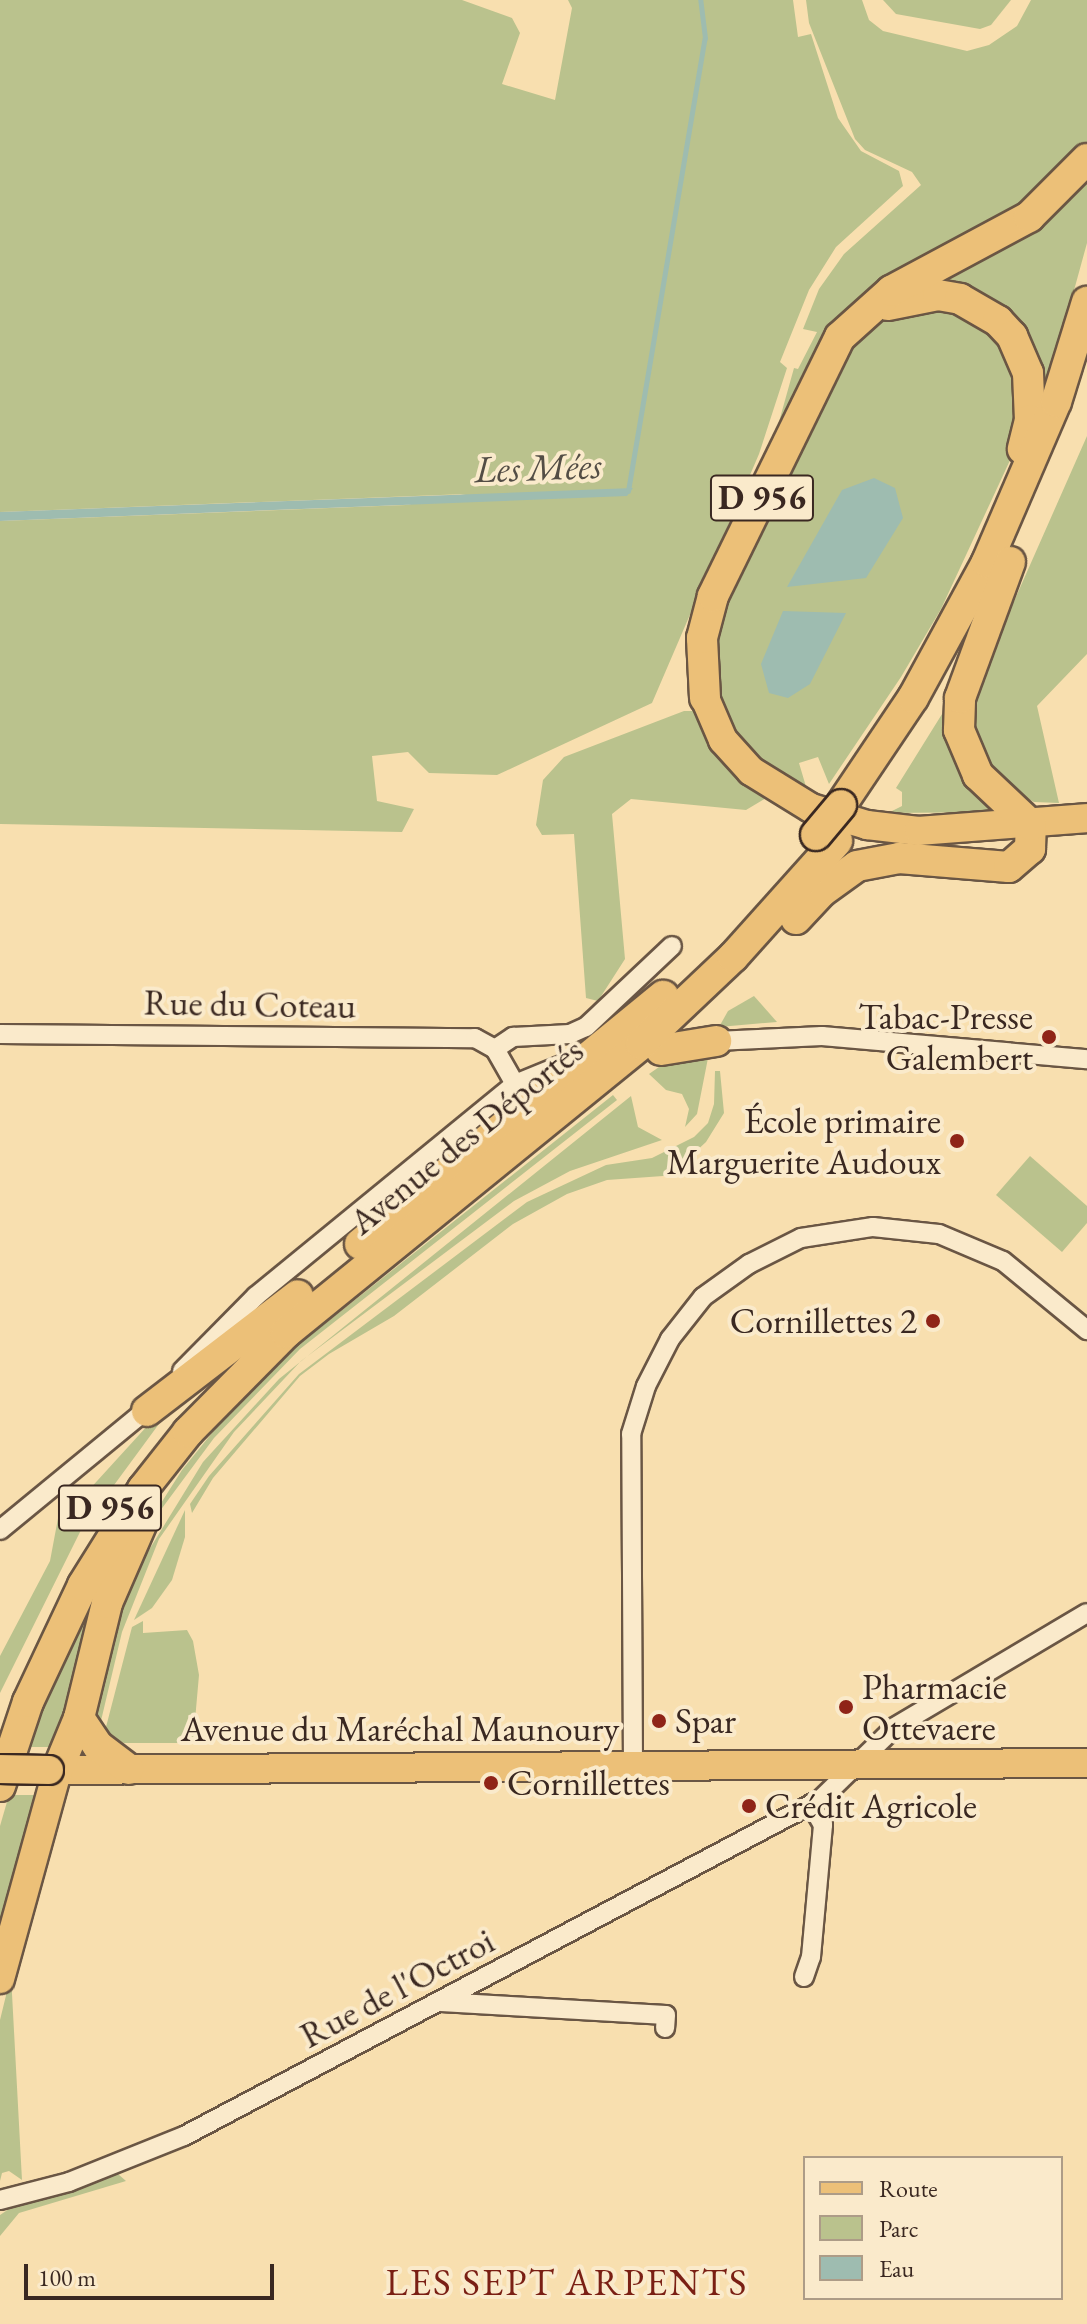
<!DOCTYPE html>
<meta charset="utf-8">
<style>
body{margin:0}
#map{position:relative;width:1087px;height:2324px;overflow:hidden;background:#f8dfaf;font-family:"EB Garamond",serif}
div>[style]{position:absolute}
.green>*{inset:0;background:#bac28d}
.water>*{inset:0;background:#9ebcb0}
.stream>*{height:5px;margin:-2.5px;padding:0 2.5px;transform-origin:2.5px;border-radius:2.5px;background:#9ebcb0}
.roads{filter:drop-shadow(2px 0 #6a5644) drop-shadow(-2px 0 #6a5644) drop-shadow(0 2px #6a5644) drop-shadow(0 -2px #6a5644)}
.minor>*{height:18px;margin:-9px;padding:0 9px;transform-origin:9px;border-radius:9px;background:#faeacb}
.primary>*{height:28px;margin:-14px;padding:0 14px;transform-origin:14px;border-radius:14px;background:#ecc078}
.trunk>*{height:30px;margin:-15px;padding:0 15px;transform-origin:15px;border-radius:15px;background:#ecc078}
.bridges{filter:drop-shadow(2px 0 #3a2821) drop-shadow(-2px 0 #3a2821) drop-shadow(0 2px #3a2821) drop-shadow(0 -2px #3a2821)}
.primary-bridge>*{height:28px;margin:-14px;padding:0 14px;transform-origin:14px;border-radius:14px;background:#ecc078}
.trunk-bridge>*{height:30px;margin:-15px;padding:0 15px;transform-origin:15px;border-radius:15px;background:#ecc078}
.dots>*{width:22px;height:22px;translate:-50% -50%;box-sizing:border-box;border:4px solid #faeacb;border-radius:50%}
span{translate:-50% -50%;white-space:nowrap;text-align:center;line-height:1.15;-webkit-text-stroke:8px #faeacb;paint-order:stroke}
.shield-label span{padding:2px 6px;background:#faeacb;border:2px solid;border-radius:6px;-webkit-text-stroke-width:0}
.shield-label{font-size:34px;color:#3a2821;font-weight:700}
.street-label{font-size:36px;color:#3a2821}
.poi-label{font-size:36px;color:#3a2821}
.right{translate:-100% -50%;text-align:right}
.left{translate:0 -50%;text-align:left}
.water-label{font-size:38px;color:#534d45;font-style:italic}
.neighbourhood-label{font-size:38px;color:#7a1f14;letter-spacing:2px}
.legend{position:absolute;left:803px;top:2156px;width:260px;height:144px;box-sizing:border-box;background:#faeacb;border:2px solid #ad9c87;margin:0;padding:10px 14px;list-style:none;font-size:24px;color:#3a2821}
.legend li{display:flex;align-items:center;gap:16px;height:40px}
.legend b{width:40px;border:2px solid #ad9c87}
.scale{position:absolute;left:24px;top:2264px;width:250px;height:36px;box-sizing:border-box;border:4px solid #3a2821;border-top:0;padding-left:10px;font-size:24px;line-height:28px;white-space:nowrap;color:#3a2821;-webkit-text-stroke:6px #faeacb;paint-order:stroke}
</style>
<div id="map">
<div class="green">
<i style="clip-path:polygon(0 0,462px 0,512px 18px,520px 33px,502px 84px,555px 100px,572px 8px,568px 0,793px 0,798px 37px,811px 34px,838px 118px,861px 151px,899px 171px,903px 186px,836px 247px,809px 290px,780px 362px,787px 368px,759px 454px,652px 703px,497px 775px,429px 773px,408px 752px,372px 756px,377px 801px,414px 809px,402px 832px,0 824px,0 521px,406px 505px,466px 494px,0 512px)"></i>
<i style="clip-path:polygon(806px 0,862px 0,869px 20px,883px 31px,967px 51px,989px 45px,1017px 26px,1031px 0,1087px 0,1087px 146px,1042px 202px,878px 288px,770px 454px,794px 368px,798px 369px,817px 332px,803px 329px,819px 289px,844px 254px,921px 185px,912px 172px,865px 150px,855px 139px,809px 23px)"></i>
<i style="clip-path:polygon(883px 0,1011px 0,991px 25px,980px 29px,896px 14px)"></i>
<i style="clip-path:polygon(1087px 174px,1087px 243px,1045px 396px,1032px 347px,920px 286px)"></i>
<i style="clip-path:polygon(952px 306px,997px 330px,1025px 382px,1012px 456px,941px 609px,901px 677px,829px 784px,818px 757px,799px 763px,807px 790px,759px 763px,732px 725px,718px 687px,715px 652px,724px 605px,837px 368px,860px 335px,897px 311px)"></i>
<i style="clip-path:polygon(1087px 436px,1087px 654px,1037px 706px,1059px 803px,1034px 802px,1006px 786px,980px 752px,973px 706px,985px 667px)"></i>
<i style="clip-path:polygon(952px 698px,1006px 812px,888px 813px,902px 806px,902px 792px,896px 788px)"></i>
<i style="clip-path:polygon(684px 711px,699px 711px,728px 766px,766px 798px,746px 810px,631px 799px,612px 814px,625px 959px,598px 1001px,586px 998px,574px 834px,542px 835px,536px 825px,543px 780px,564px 757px)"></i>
<i style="clip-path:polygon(754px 996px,777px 1022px,719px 1027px,728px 1011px)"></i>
<i style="clip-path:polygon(709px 1053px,697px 1114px,685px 1127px,689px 1109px,682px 1094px,666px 1090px,649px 1074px,659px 1067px,657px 1060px)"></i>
<i style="clip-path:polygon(715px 1071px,720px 1071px,724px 1113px,706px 1142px,679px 1167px,663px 1176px,607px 1180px,567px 1194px,513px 1224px,394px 1316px,329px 1354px,300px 1376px,213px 1478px,192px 1513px,190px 1504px,209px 1476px,299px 1374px,527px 1202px,606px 1165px,652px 1158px,694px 1137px,708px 1123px,714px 1104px)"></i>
<i style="clip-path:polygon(613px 1095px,617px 1100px,300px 1349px,214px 1438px,157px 1515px,138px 1568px,203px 1462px,279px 1379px,631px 1096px,638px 1127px,662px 1140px,570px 1171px,514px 1201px,301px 1361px,234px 1432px,159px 1539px,122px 1632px,100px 1725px,91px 1712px,97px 1681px,144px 1530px,182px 1470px,229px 1412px,297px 1346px)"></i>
<i style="clip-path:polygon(1030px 1156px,1087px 1206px,1087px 1223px,1062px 1252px,996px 1195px)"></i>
<i style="clip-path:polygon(159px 1413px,167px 1413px,81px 1530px,0 1693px,0 1656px,50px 1561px,59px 1513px,87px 1492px)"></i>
<i style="clip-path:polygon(185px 1510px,185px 1537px,172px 1580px,152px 1608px,134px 1620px)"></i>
<i style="clip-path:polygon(107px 1566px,58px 1747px,23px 1747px)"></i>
<i style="clip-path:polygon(143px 1621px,143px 1633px,187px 1630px,193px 1641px,199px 1675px,193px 1743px,124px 1743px,108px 1735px,106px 1727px,132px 1627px)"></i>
<i style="clip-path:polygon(9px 1795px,40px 1795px,0 1953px,0 1826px)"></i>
<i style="clip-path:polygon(11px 1975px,22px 2180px,9px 2171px,2px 2173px,0 2181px,0 2020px)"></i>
<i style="clip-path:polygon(118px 2174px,126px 2181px,19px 2213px,0 2236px,0 2215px,9px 2209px)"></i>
</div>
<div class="water">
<i style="clip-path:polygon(874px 478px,895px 488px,903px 518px,866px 578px,787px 587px,842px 490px)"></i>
<i style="clip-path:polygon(633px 488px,627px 496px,0 521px,0 512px)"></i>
<i style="clip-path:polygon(783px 611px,846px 613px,810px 684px,788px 698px,769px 693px,761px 664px)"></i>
</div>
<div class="stream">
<i style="left:628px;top:491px;width:459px;rotate:-80.4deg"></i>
<i style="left:705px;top:38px;width:38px;rotate:-97deg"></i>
</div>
<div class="roads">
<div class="minor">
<i style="left:0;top:1034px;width:475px;rotate:0.5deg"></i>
<i style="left:475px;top:1038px;width:23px;rotate:29deg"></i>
<i style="left:495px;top:1049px;width:40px;rotate:60.3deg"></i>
<i style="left:716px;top:1041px;width:106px;rotate:-2.7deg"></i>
<i style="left:822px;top:1036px;width:266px;rotate:5deg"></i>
<i style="left:495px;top:1049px;width:22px;rotate:-34deg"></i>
<i style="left:513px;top:1037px;width:57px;rotate:-3deg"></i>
<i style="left:570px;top:1034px;width:17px;rotate:-24deg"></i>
<i style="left:586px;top:1027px;width:118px;rotate:-43.3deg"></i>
<i style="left:182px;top:1371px;width:105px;rotate:-45.4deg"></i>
<i style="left:256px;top:1296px;width:335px;rotate:-39.3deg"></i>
<i style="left:515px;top:1084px;width:58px;rotate:-22.2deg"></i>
<i style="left:0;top:1530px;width:197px;rotate:-39.4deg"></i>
<i style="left:633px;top:1766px;width:332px;rotate:-90.3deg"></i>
<i style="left:631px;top:1434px;width:50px;rotate:-72.6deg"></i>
<i style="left:646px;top:1386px;width:53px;rotate:-62.9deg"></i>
<i style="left:670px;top:1339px;width:53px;rotate:-51.8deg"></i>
<i style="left:703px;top:1297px;width:57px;rotate:-35.7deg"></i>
<i style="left:749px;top:1264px;width:58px;rotate:-26.6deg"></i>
<i style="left:801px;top:1238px;width:73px;rotate:-8.7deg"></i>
<i style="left:873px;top:1227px;width:66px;rotate:6.1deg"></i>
<i style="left:939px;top:1234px;width:69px;rotate:22.9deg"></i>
<i style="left:1003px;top:1261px;width:109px;rotate:39.4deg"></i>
<i style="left:804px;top:1977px;width:21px;rotate:-71deg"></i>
<i style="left:811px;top:1957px;width:133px;rotate:-84.8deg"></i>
<i style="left:823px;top:1825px;width:24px;rotate:-120deg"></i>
<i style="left:441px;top:2002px;width:225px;rotate:3.3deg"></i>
<i style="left:666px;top:2015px;width:13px;rotate:94deg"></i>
<i style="left:0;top:2200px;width:71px;rotate:-14.6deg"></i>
<i style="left:69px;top:2182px;width:124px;rotate:-21.8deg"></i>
<i style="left:184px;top:2136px;width:721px;rotate:-27.88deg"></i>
<i style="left:821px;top:1799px;width:103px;rotate:-44.2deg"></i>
<i style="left:895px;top:1727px;width:223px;rotate:-30.7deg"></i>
</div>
<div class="primary">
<i style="left:705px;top:698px;width:46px;rotate:66.8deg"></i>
<i style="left:723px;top:740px;width:42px;rotate:47.9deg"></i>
<i style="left:751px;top:771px;width:70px;rotate:31.7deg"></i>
<i style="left:811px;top:808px;width:59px;rotate:16.9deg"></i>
<i style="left:867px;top:825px;width:52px;rotate:6.6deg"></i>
<i style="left:919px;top:831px;width:169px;rotate:-4.4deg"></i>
<i style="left:49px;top:1770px;width:1038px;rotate:-0.39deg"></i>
<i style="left:0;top:1979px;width:218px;rotate:-74.6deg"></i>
</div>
<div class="trunk">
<i style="left:888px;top:305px;width:51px;rotate:-11.3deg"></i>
<i style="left:938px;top:295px;width:22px;rotate:10deg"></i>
<i style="left:960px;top:299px;width:44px;rotate:30.1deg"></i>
<i style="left:998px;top:321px;width:21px;rotate:47deg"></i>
<i style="left:1012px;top:336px;width:40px;rotate:66.6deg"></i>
<i style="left:1028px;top:373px;width:47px;rotate:87.6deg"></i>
<i style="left:1030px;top:420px;width:30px;rotate:104deg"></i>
<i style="left:705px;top:698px;width:60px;rotate:-92.9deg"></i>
<i style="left:702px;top:638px;width:43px;rotate:-75.3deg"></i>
<i style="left:713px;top:596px;width:288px;rotate:-63.9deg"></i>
<i style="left:840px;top:337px;width:69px;rotate:-42deg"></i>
<i style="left:891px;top:291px;width:157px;rotate:-28.2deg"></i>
<i style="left:1029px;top:217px;width:82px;rotate:-45deg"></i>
<i style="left:841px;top:805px;width:129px;rotate:-56.1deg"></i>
<i style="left:913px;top:698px;width:155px;rotate:-61.4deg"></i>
<i style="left:987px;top:562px;width:174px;rotate:-66.7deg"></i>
<i style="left:1056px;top:402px;width:105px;rotate:-72.8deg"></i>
<i style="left:796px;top:919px;width:37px;rotate:-47deg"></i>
<i style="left:821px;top:892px;width:44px;rotate:-35.8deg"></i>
<i style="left:857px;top:866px;width:43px;rotate:-10.8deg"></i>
<i style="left:899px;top:858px;width:110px;rotate:4.7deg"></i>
<i style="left:1009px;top:867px;width:28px;rotate:-41deg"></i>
<i style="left:1030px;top:849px;width:24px;rotate:-88deg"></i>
<i style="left:1031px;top:825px;width:73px;rotate:-136.7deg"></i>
<i style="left:978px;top:775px;width:49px;rotate:-112.9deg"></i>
<i style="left:959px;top:730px;width:32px;rotate:-88deg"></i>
<i style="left:960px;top:698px;width:145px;rotate:-69.8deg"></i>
<i style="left:661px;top:1050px;width:56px;rotate:-9.3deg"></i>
<i style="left:360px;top:1244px;width:392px;rotate:-39.3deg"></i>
<i style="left:147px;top:1411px;width:190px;rotate:-37.5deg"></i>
<i style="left:79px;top:1718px;width:34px;rotate:56deg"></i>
<i style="left:98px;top:1746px;width:38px;rotate:37deg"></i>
<i style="left:58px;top:1769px;width:55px;rotate:-67.6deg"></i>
<i style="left:79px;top:1718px;width:118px;rotate:-76.3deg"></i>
<i style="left:107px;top:1603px;width:93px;rotate:-66.5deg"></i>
<i style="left:0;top:1786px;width:89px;rotate:-71.6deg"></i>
<i style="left:28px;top:1702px;width:129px;rotate:-64.8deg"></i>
<i style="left:83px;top:1585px;width:113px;rotate:-58deg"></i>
<i style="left:143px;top:1489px;width:73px;rotate:-51.7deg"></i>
<i style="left:188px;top:1432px;width:139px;rotate:-45.3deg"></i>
<i style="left:286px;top:1333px;width:458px;rotate:-39.1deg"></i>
<i style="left:641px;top:1044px;width:127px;rotate:-43.4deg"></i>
<i style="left:733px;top:957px;width:156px;rotate:-48.1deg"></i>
</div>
</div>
<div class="bridges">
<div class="primary-bridge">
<i style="left:0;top:1769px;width:49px;rotate:1.2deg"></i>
</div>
<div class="trunk-bridge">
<i style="left:816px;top:835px;width:39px;rotate:-50deg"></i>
</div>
</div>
<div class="dots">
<i style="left:1049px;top:1037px;background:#8f2418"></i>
<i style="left:957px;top:1141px;background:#8f2418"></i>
<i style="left:933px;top:1321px;background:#8f2418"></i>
<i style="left:846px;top:1707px;background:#8f2418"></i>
<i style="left:659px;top:1721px;background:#8f2418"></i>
<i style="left:491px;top:1783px;background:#8f2418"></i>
<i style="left:749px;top:1806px;background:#8f2418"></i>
</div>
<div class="shield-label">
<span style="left:762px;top:498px">D 956</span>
<span style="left:110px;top:1508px">D 956</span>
</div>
<div class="street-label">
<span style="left:250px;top:1004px;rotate:1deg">Rue du Coteau</span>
<span style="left:466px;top:1136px;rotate:-39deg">Avenue des Déportés</span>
<span style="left:400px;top:1729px">Avenue du Maréchal Maunoury</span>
<span style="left:397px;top:1988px;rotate:-28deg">Rue de l'Octroi</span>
</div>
<div class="poi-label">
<span class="right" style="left:1033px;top:1037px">Tabac-Presse<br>Galembert</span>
<span class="right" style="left:941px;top:1141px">École primaire<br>Marguerite Audoux</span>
<span class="right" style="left:917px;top:1321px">Cornillettes 2</span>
<span class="left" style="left:862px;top:1707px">Pharmacie<br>Ottevaere</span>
<span class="left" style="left:675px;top:1721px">Spar</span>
<span class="left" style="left:507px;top:1783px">Cornillettes</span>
<span class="left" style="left:765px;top:1806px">Crédit Agricole</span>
</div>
<div class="water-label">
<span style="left:538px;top:467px;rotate:-2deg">Les Mées</span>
</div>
<div class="neighbourhood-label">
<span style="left:567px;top:2282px">LES SEPT ARPENTS</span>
</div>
<ul class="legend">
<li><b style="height:10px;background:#ecc078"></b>Route</li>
<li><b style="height:22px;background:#bac28d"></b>Parc</li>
<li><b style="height:22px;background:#9ebcb0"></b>Eau</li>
</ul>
<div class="scale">100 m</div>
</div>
